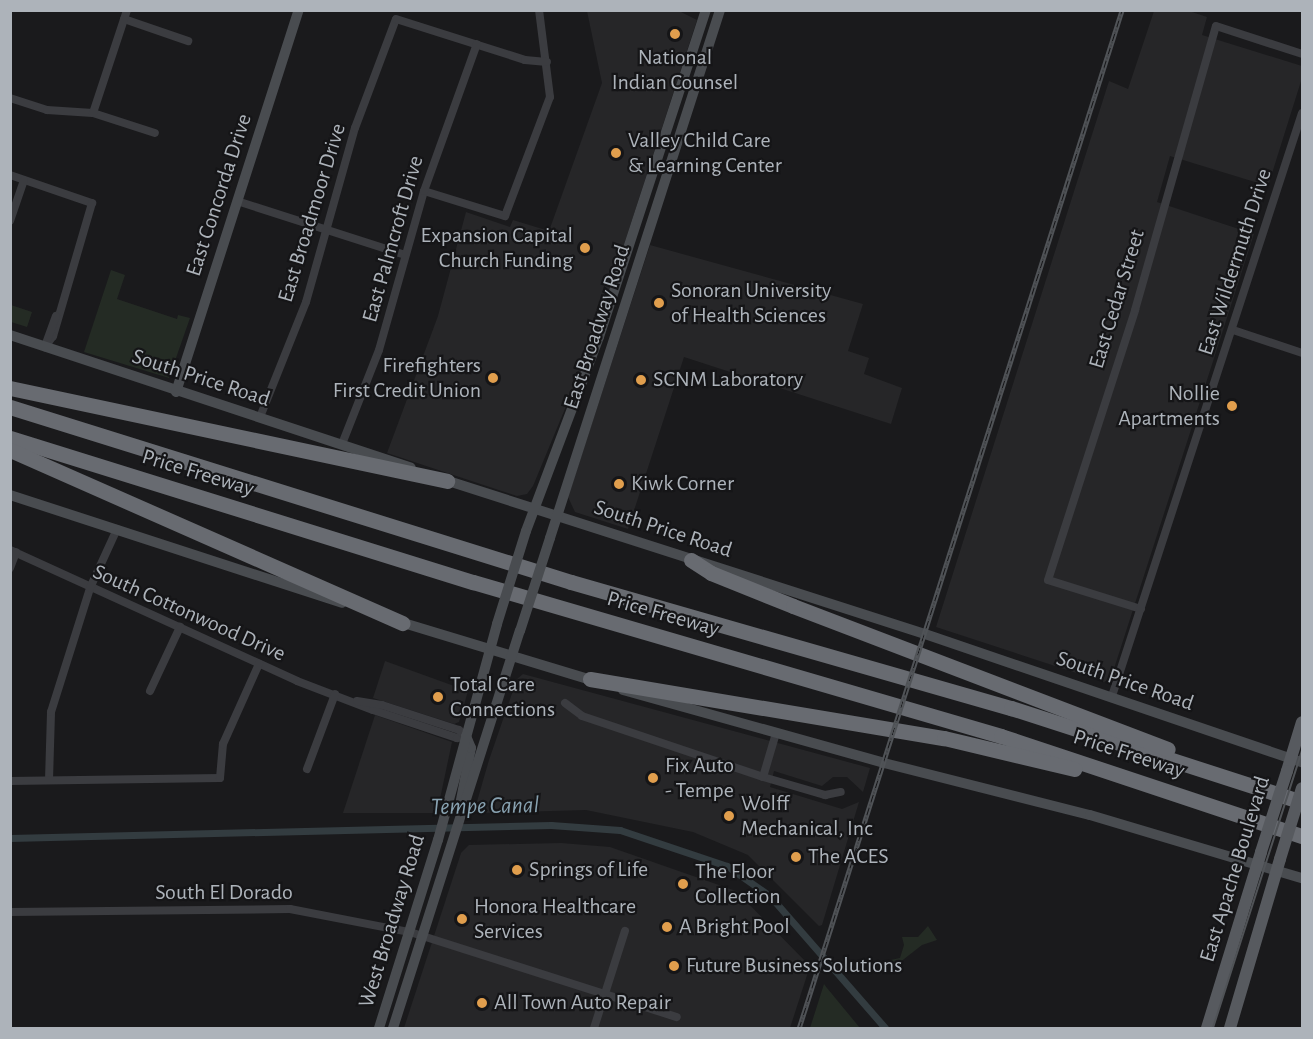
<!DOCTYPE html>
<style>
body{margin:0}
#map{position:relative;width:1313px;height:1039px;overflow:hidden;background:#1a1a1c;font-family:"Alegreya Sans",sans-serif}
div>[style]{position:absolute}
.built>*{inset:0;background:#262628}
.green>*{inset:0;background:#242b24}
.canal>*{height:7px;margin:-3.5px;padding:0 3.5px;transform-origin:3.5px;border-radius:3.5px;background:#333c40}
.street>*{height:8px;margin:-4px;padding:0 4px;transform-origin:4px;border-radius:4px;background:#3b3c40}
.secondary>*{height:10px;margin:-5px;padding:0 5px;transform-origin:5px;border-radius:5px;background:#494c50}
.primary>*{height:12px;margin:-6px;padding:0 6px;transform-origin:6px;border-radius:6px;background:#575a5f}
.highway>*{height:15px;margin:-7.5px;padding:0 7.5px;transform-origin:7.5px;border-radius:7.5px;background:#686b71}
.tram>*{height:1.5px;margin:-0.75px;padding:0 0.75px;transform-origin:0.75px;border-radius:0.75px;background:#505357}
.rail>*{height:4.5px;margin-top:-2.25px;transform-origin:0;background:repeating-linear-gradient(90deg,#151517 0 7px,#505357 0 14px);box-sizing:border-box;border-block:2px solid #505357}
.secondary-bridge>*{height:10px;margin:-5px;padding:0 5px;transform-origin:5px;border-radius:5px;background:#494c50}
.primary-bridge>*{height:12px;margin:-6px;padding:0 6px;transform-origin:6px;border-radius:6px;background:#575a5f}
.dots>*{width:16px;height:16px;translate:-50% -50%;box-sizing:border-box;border:3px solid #151517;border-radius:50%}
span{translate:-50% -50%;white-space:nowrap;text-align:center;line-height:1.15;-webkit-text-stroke:4.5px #151517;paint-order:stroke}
.poi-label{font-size:22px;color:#adb3ba}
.left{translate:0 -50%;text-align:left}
.right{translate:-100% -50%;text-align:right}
.street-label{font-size:22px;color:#adb3ba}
.water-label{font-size:24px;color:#88a2b1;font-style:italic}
.frame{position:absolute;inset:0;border:12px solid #adb3ba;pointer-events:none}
</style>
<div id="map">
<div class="built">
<i style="clip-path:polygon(587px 11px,679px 11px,697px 20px,591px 346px,533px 486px,527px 494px,517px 496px,387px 453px,438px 316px,466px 212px,510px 227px,513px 220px,549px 231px,602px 83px)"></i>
<i style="clip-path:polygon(1154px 11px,1189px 11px,1207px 17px,1202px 35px,1302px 66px,1302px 78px,1268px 186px,1170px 156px,1157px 202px,1254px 234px,1111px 678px,1104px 682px,936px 627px,1109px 81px,1128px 89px)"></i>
<i style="clip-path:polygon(650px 245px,863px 304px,848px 351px,869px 358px,864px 374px,902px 388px,891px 424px,684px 357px,628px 529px,575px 512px,568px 497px)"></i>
<i style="clip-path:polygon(385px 661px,468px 691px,459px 722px,454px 724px,373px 698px)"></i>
<i style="clip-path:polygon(523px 674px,870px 768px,863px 792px,847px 777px,833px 777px,822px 786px,774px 771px,770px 787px,842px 809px,859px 802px,822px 925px,819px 926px,748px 855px,693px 832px,586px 810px,481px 813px,476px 805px,489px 760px,517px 679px)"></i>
<i style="clip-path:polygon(375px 715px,452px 742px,437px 813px,343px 813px)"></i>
<i style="clip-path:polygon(561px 843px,610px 847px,736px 891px,810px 966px,790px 1028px,404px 1028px,461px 853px,469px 845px)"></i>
</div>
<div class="green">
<i style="clip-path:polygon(111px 270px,125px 275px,117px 299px,177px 319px,178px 315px,190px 318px,169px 378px,84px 352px)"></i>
<i style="clip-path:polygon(11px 305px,32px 312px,27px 327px,11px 322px)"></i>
<i style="clip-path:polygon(928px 926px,937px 940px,922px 945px,890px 970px,886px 961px,900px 958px,904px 945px,902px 937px,918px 937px)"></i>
<i style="clip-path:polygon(824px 984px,827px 988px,860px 1028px,810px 1028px)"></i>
</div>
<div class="canal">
<i style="left:10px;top:838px;width:541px;rotate:-1.38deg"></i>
<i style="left:551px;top:825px;width:69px;rotate:4.1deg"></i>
<i style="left:620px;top:830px;width:113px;rotate:18.6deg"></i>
<i style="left:727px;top:866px;width:52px;rotate:34.9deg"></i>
<i style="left:770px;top:896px;width:175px;rotate:48.9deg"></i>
</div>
<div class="street">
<i style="left:124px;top:19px;width:68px;rotate:19deg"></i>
<i style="left:10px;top:98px;width:39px;rotate:18deg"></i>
<i style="left:47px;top:110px;width:46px;rotate:3.7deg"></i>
<i style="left:93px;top:113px;width:65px;rotate:17.9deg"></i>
<i style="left:93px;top:113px;width:108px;rotate:-71.7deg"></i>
<i style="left:10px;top:175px;width:87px;rotate:18.9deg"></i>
<i style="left:92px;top:203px;width:139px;rotate:106.3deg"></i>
<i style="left:53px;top:336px;width:14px;rotate:126deg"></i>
<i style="left:424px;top:191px;width:85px;rotate:17.2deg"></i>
<i style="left:505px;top:216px;width:127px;rotate:-69.3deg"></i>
<i style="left:550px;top:97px;width:88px;rotate:-97.2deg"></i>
<i style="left:237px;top:201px;width:176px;rotate:17.8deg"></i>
<i style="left:10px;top:221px;width:43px;rotate:-71.1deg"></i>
<i style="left:1233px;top:330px;width:73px;rotate:18.4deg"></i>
<i style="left:45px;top:346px;width:32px;rotate:-70deg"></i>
<i style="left:260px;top:417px;width:124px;rotate:-68.2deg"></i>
<i style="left:306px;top:302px;width:181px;rotate:-74.3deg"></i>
<i style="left:355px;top:128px;width:116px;rotate:-69.4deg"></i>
<i style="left:396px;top:19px;width:135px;rotate:17.6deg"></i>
<i style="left:525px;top:60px;width:22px;rotate:5deg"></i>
<i style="left:342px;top:444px;width:101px;rotate:-68.5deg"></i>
<i style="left:379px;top:350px;width:165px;rotate:-74.2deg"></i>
<i style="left:424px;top:191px;width:156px;rotate:-70.2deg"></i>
<i style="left:10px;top:550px;width:315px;rotate:24.5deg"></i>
<i style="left:297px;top:681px;width:81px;rotate:20.9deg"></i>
<i style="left:373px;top:710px;width:89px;rotate:18.4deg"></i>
<i style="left:457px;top:738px;width:9px;rotate:-13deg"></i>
<i style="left:10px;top:568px;width:17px;rotate:-69deg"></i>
<i style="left:1141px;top:609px;width:97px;rotate:-162.7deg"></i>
<i style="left:1048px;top:580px;width:284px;rotate:-72.1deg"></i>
<i style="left:1135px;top:310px;width:295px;rotate:-74.1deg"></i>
<i style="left:1216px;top:26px;width:90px;rotate:18deg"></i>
<i style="left:150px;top:691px;width:71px;rotate:-64.9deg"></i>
<i style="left:1112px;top:696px;width:613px;rotate:-71.95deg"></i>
<i style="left:357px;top:701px;width:25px;rotate:9deg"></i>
<i style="left:382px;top:705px;width:81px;rotate:18deg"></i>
<i style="left:459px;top:730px;width:9px;rotate:41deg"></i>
<i style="left:565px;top:703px;width:21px;rotate:37deg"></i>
<i style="left:582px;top:716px;width:191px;rotate:18.6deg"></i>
<i style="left:763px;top:777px;width:65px;rotate:16.2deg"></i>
<i style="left:825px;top:795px;width:16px;rotate:-11deg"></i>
<i style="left:307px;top:769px;width:80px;rotate:-69.5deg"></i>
<i style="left:763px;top:777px;width:46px;rotate:-73.5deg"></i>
<i style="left:49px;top:780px;width:68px;rotate:-88.3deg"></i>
<i style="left:51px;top:712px;width:130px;rotate:-72.5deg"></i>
<i style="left:90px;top:588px;width:65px;rotate:-65.4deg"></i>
<i style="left:10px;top:781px;width:210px;rotate:-0.8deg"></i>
<i style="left:220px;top:778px;width:34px;rotate:-85deg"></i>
<i style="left:223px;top:744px;width:88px;rotate:-65.8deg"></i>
<i style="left:10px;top:912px;width:280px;rotate:-0.6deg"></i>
<i style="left:290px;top:909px;width:122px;rotate:10.9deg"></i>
<i style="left:410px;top:932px;width:280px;rotate:17.7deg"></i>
<i style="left:594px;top:1028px;width:102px;rotate:-72.3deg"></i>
</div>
<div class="secondary">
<i style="left:10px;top:335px;width:422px;rotate:18.3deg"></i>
<i style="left:176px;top:392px;width:401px;rotate:-72.2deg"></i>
<i style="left:442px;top:479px;width:507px;rotate:17.79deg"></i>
<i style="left:925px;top:634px;width:398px;rotate:18.8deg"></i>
<i style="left:10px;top:495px;width:349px;rotate:18deg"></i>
<i style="left:526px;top:531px;width:207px;rotate:-69.4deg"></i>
<i style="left:599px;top:337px;width:344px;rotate:-71.9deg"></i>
<i style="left:550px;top:538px;width:555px;rotate:-72.15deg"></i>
<i style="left:397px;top:621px;width:206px;rotate:16.9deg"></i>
<i style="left:623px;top:690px;width:271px;rotate:15.6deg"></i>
<i style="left:884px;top:763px;width:212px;rotate:14.2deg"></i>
<i style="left:1090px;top:815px;width:221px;rotate:16.6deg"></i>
<i style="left:460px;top:805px;width:58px;rotate:-79.1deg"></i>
<i style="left:471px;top:748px;width:13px;rotate:-113deg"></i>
<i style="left:379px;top:1028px;width:197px;rotate:-72.6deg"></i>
<i style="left:438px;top:840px;width:224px;rotate:-74.7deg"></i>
<i style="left:393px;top:1028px;width:417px;rotate:-72.3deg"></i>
</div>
<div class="primary">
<i style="left:1287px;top:771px;width:51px;rotate:-73deg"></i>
<i style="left:1207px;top:1028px;width:184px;rotate:-72.9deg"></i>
<i style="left:1230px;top:1028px;width:176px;rotate:-73.5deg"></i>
</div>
<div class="highway">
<i style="left:10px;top:388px;width:447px;rotate:12deg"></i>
<i style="left:10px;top:407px;width:588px;rotate:17.32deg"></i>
<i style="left:571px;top:582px;width:458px;rotate:16deg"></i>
<i style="left:1011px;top:708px;width:306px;rotate:17.9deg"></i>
<i style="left:10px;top:438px;width:485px;rotate:17.3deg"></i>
<i style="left:473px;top:582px;width:550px;rotate:16.26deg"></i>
<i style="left:1001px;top:736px;width:317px;rotate:18.4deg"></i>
<i style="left:10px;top:450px;width:429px;rotate:23.8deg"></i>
<i style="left:691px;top:560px;width:24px;rotate:33deg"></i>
<i style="left:711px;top:573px;width:88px;rotate:21.9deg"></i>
<i style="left:793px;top:606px;width:401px;rotate:20.9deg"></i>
<i style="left:590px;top:679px;width:359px;rotate:9.5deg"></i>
<i style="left:944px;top:738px;width:134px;rotate:13.4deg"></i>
</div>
<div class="tram">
<i style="left:1213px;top:1028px;width:292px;rotate:-72.2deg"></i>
</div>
<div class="rail">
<i style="left:799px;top:1028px;width:1068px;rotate:-72.4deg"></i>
</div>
<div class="secondary-bridge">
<i style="left:497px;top:624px;width:97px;rotate:-72.7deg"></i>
<i style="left:520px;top:631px;width:98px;rotate:-72.1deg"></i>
</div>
<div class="primary-bridge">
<i style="left:1261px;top:852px;width:85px;rotate:-72.2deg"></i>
<i style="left:1280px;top:859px;width:74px;rotate:-72.8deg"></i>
</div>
<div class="dots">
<i style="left:675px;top:34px;background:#e09e4d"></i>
<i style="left:616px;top:153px;background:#e09e4d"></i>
<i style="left:585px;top:248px;background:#e09e4d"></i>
<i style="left:659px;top:303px;background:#e09e4d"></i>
<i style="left:493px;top:378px;background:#e09e4d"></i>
<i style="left:641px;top:380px;background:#e09e4d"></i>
<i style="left:1232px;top:406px;background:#e09e4d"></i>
<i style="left:619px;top:484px;background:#e09e4d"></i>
<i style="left:438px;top:697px;background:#e09e4d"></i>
<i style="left:653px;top:778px;background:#e09e4d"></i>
<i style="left:729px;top:816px;background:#e09e4d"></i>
<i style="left:796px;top:857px;background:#e09e4d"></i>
<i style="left:517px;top:870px;background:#e09e4d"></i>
<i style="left:683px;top:884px;background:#e09e4d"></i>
<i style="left:462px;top:919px;background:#e09e4d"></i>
<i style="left:667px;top:927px;background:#e09e4d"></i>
<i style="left:674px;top:966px;background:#e09e4d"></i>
<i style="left:482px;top:1003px;background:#e09e4d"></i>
</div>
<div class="poi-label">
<span style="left:675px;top:70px">National<br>Indian Counsel</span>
<span class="left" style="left:628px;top:153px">Valley Child Care<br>&amp; Learning Center</span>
<span class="right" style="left:573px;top:248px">Expansion Capital<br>Church Funding</span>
<span class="left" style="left:671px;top:303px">Sonoran University<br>of Health Sciences</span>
<span class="right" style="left:481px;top:378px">Firefighters<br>First Credit Union</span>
<span class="left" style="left:653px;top:380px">SCNM Laboratory</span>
<span class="right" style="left:1220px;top:406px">Nollie<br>Apartments</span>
<span class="left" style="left:631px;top:484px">Kiwk Corner</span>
<span class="left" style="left:450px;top:697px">Total Care<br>Connections</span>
<span class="left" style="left:665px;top:778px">Fix Auto<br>- Tempe</span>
<span class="left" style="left:741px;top:816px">Wolff<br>Mechanical, Inc</span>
<span class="left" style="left:808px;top:857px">The ACES</span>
<span class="left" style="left:529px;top:870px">Springs of Life</span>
<span class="left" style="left:695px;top:884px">The Floor<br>Collection</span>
<span class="left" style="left:474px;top:919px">Honora Healthcare<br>Services</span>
<span class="left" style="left:679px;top:927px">A Bright Pool</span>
<span class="left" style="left:686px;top:966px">Future Business Solutions</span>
<span class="left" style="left:494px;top:1003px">All Town Auto Repair</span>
</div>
<div class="street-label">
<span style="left:219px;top:195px;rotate:-72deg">East Concorda Drive</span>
<span style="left:312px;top:213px;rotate:-73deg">East Broadmoor Drive</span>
<span style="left:393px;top:239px;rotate:-74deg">East Palmcroft Drive</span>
<span style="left:1235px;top:262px;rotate:-72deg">East Wildermuth Drive</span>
<span style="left:1117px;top:299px;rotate:-73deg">East Cedar Street</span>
<span style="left:597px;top:327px;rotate:-72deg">East Broadway Road</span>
<span style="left:201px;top:378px;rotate:18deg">South Price Road</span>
<span style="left:198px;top:473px;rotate:17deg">Price Freeway</span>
<span style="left:663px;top:529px;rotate:18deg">South Price Road</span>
<span style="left:189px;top:613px;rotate:24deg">South Cottonwood Drive</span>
<span style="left:663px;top:614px;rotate:16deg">Price Freeway</span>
<span style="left:1125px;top:681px;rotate:19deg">South Price Road</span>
<span style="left:1129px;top:754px;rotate:18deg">Price Freeway</span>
<span style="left:1235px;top:869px;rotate:-73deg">East Apache Boulevard</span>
<span style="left:224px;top:893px">South El Dorado</span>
<span style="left:392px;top:921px;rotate:-73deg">West Broadway Road</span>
</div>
<div class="water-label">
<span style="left:485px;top:807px;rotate:-1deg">Tempe Canal</span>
</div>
<div class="frame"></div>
</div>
